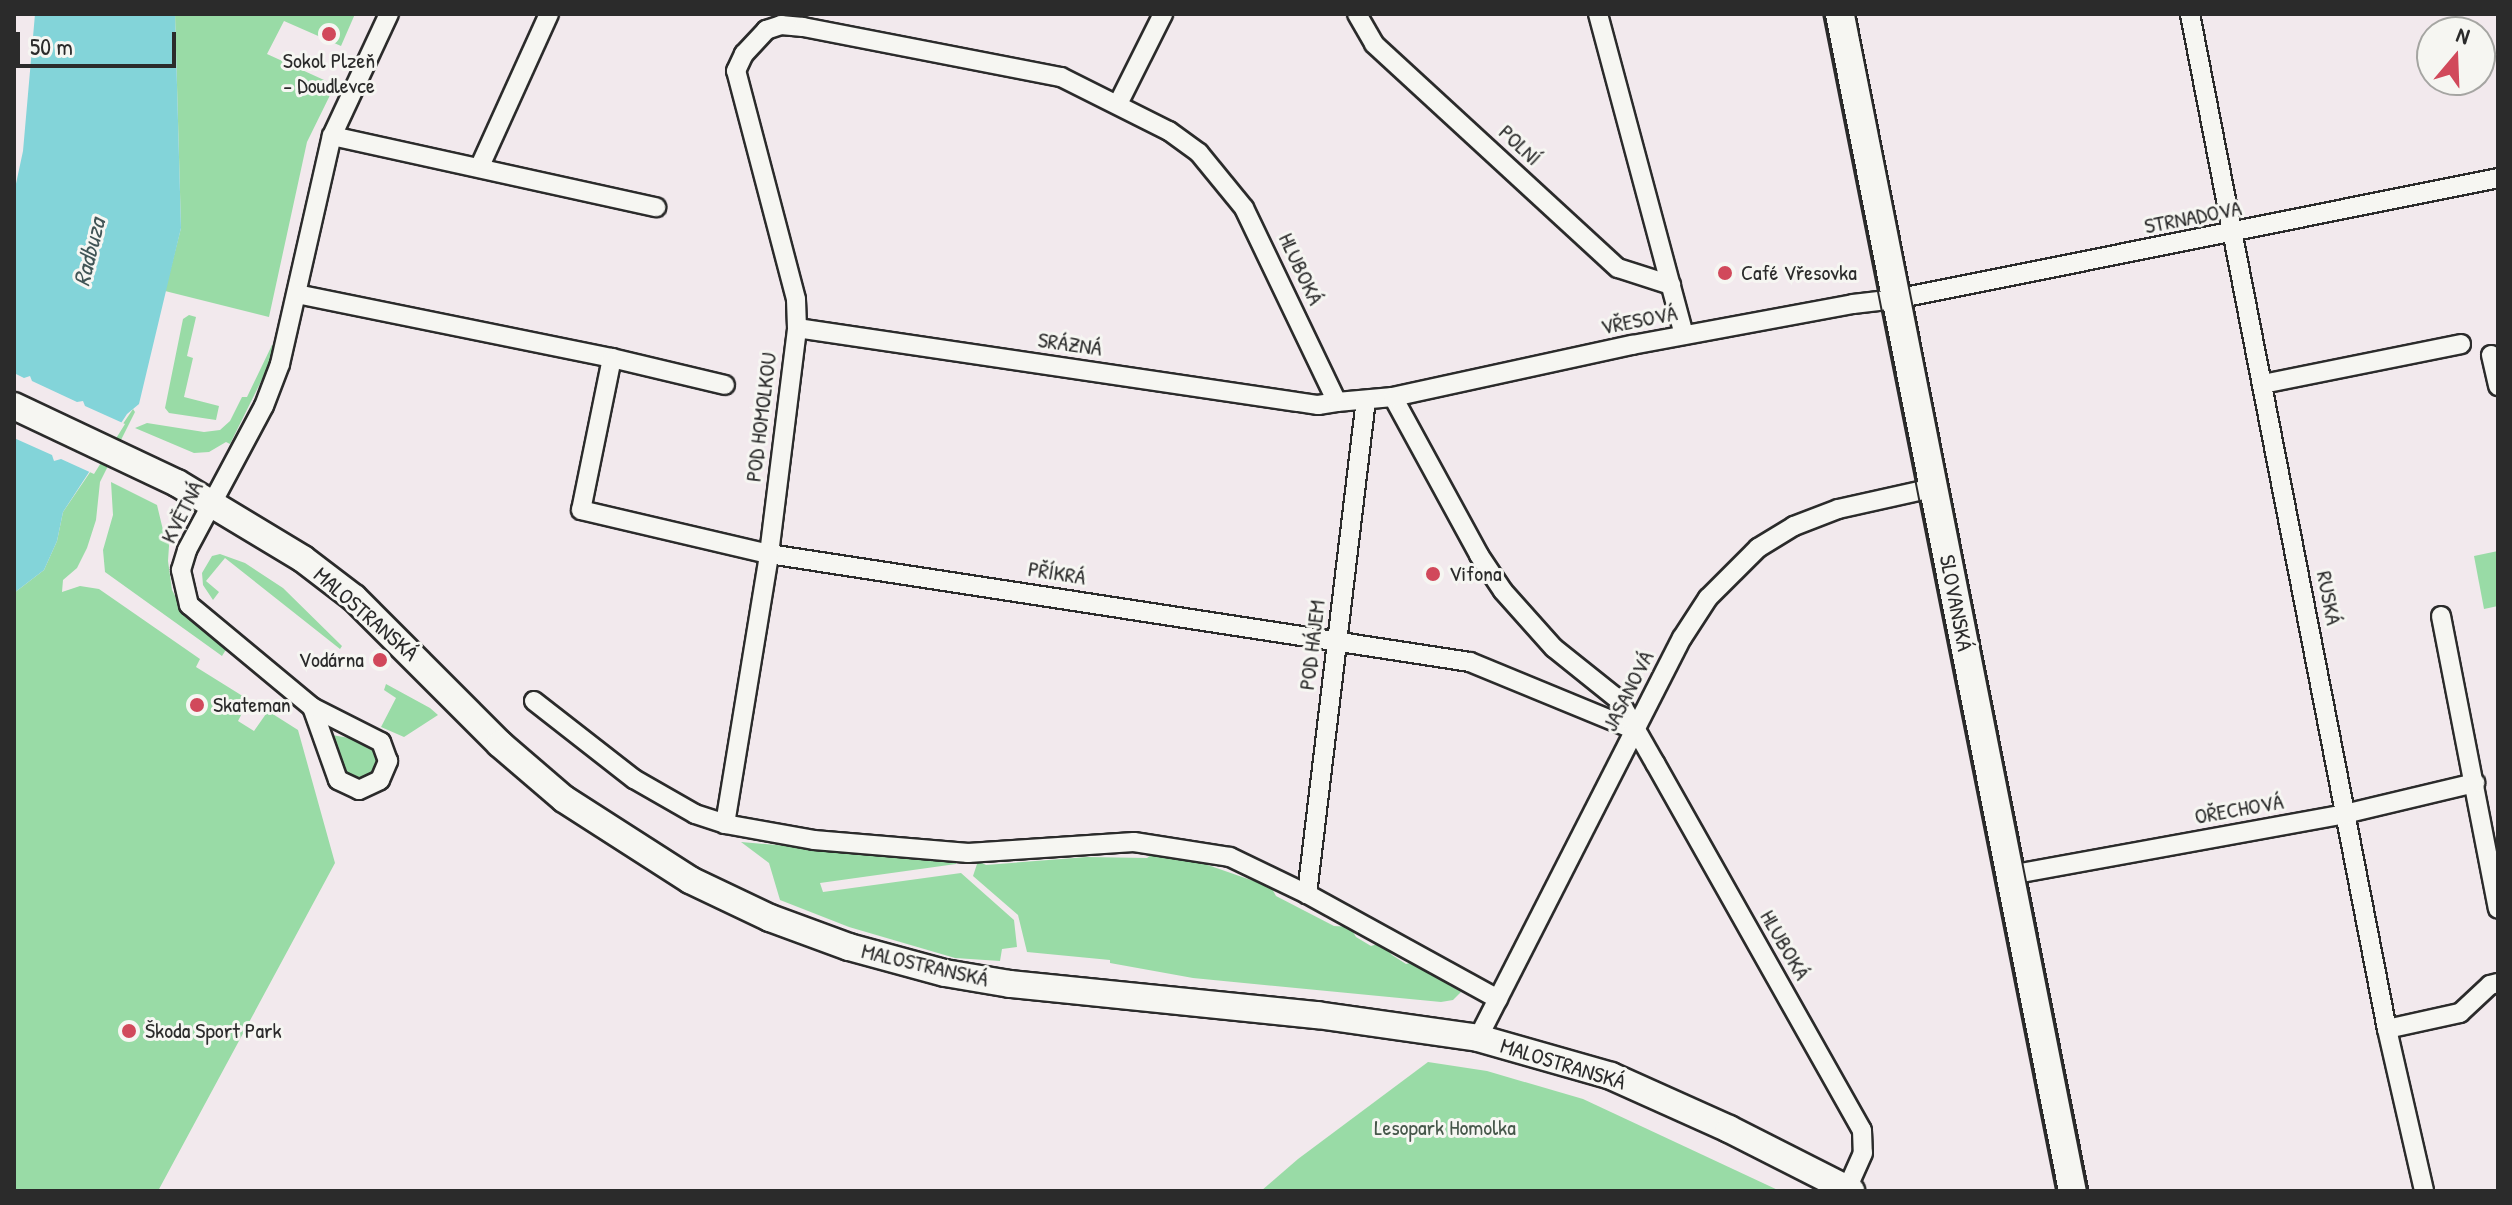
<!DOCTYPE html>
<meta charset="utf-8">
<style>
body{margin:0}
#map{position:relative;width:2512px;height:1205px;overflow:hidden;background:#f2e9ed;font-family:"Patrick Hand",sans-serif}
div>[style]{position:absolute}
.green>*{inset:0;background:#99dba6}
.water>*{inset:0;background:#83d4d9}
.pier>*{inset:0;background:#f2e9ed}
.roads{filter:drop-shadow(2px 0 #2b2b2b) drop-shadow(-2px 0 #2b2b2b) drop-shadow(0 2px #2b2b2b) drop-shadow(0 -2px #2b2b2b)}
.street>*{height:18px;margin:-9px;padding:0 9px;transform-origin:9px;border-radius:9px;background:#f6f6f2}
.secondary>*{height:26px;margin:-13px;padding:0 13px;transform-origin:13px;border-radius:13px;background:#f6f6f2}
.primary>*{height:28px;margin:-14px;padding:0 14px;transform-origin:14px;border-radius:14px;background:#f6f6f2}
.tram>*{height:2px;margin:-1px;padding:0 1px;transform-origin:1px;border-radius:1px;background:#2b2b2b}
.dots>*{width:22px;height:22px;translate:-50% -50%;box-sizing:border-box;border:4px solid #f6f6f2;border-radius:50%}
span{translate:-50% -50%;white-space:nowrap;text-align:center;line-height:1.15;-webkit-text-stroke:6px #f6f6f2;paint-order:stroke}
.poi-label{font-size:22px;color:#2b2b2b}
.left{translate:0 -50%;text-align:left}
.right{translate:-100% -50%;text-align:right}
.street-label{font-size:22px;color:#2b2b2b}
.park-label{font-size:22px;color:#46574a}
.water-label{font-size:24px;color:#415556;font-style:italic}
.frame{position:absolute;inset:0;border:16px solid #2b2b2b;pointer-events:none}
.north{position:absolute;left:2416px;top:16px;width:80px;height:80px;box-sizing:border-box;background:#f6f6f2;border:2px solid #a5a5a2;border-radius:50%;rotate:19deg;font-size:22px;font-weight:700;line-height:32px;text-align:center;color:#2b2b2b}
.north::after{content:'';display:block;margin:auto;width:28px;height:36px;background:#d1495b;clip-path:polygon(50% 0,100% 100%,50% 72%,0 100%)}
.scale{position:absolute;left:16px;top:32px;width:160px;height:36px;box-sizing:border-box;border:4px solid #2b2b2b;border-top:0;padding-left:10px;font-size:24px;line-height:28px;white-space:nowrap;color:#2b2b2b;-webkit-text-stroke:6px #f6f6f2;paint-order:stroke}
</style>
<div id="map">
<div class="green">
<i style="clip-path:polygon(175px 14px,355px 14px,341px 46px,284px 21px,267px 54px,335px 85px,307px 142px,269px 317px,165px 291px,181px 228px)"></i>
<i style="clip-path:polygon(189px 315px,196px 317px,187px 356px,193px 358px,184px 397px,219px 406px,216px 420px,169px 413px,165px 408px,183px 319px)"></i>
<i style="clip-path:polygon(272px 345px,276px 346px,273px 357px,230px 444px,226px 442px,209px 452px,194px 453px,135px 428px,147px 423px,204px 432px,220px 430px,230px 421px,242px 397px,247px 397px)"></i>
<i style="clip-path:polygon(133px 409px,135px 412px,100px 482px,96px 520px,87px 548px,77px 568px,63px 580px,62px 592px,80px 586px,99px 589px,200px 659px,196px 667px,249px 700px,238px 721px,254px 731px,268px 711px,298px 730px,335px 863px,158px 1191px,14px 1191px,14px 593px,44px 570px,57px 541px,63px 512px)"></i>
<i style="clip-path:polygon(111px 482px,157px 505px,163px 530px,170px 531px,168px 561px,172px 590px,180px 605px,227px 648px,222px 656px,105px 572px,103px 550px,113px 515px)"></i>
<i style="clip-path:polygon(2498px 551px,2498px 606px,2484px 609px,2474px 556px)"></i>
<i style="clip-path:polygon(220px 554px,245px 563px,283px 588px,342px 646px,340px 649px,225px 558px,206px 581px,219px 592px,213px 600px,203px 585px,202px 573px,212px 556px)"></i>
<i style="clip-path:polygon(386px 684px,430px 708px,438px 715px,404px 737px,381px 727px,396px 698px,384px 690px)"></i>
<i style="clip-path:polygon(332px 735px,361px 740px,375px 748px,379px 761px,374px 774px,359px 781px,344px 774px)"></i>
<i style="clip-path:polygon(741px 842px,955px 860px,956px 864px,820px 883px,823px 892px,961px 873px,1014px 920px,1017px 947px,1002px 949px,1000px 961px,955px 958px,849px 927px,780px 900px,769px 863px)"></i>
<i style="clip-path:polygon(1154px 853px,1202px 863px,1271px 887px,1276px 896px,1334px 926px,1350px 927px,1356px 937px,1371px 946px,1381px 943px,1392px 955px,1406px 964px,1417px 961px,1461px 992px,1453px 1000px,1441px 1002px,1193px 978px,1110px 963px,1110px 960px,1027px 952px,1018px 915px,973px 876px,978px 861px,986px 865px,1087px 857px,1147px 858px)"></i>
<i style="clip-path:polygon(1428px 1062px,1487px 1071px,1583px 1099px,1780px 1191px,1261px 1191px,1298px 1159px)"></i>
</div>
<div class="water">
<i style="clip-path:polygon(35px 14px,175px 14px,181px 228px,139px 404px,127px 414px,63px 512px,57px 541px,44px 570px,14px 593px,14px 193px,23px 151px)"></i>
</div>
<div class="pier">
<i style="clip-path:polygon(14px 373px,24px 378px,30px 376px,32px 381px,77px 402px,83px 401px,85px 406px,125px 424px,94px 474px,61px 459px,54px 461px,52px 455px,14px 438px)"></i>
</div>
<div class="roads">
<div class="street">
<i style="left:1357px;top:14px;width:34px;rotate:60deg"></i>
<i style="left:1374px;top:44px;width:331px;rotate:42.6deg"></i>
<i style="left:1618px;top:268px;width:56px;rotate:17.8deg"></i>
<i style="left:1598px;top:14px;width:332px;rotate:75deg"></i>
<i style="left:2190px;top:14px;width:1034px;rotate:79.02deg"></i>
<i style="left:2387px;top:1029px;width:166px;rotate:77.1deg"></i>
<i style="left:1118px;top:104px;width:101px;rotate:-63.4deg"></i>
<i style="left:332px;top:136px;width:332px;rotate:12.4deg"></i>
<i style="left:480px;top:166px;width:167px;rotate:-65.6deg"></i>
<i style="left:297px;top:294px;width:321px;rotate:11.5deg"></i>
<i style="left:612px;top:358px;width:116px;rotate:13.4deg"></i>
<i style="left:797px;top:328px;width:527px;rotate:8.41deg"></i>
<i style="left:1318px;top:405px;width:19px;rotate:-9deg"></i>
<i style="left:2491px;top:355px;width:32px;rotate:77deg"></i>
<i style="left:612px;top:358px;width:155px;rotate:101.5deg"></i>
<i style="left:581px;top:510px;width:193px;rotate:13.2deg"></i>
<i style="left:769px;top:554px;width:709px;rotate:8.76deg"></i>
<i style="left:1470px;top:662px;width:178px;rotate:22.4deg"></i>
<i style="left:2263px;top:384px;width:202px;rotate:-11.4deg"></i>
<i style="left:1393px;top:397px;width:180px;rotate:61.4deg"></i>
<i style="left:1479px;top:555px;width:43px;rotate:56.3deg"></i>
<i style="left:1503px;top:591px;width:76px;rotate:48.2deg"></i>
<i style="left:1554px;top:648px;width:83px;rotate:38.7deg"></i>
<i style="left:1619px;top:700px;width:73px;rotate:60.3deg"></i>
<i style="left:1655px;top:763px;width:421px;rotate:60.6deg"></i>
<i style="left:1862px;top:1130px;width:23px;rotate:88deg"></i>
<i style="left:1863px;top:1153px;width:39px;rotate:114deg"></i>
<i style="left:2441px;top:616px;width:298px;rotate:79deg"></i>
<i style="left:534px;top:701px;width:127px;rotate:38deg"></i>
<i style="left:634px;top:779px;width:70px;rotate:29.8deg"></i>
<i style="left:695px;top:814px;width:32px;rotate:18deg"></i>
<i style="left:725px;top:824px;width:90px;rotate:10.2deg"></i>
<i style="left:814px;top:840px;width:155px;rotate:4.8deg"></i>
<i style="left:968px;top:853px;width:166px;rotate:-3.8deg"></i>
<i style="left:1134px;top:842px;width:97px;rotate:8.9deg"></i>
<i style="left:1230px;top:857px;width:85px;rotate:25.7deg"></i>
<i style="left:1307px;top:894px;width:218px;rotate:28.8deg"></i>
<i style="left:312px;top:707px;width:77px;rotate:70.4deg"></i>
<i style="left:338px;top:780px;width:23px;rotate:25deg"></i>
<i style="left:359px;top:790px;width:23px;rotate:-25deg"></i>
<i style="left:380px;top:780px;width:21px;rotate:-67deg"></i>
<i style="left:388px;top:761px;width:20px;rotate:-110deg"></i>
<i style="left:381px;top:742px;width:77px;rotate:-153.1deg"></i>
<i style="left:312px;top:707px;width:160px;rotate:-140.3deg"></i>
<i style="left:189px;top:605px;width:36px;rotate:-103deg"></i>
<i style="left:181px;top:570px;width:21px;rotate:-73deg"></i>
<i style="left:187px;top:550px;width:163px;rotate:-61.9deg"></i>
<i style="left:264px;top:406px;width:45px;rotate:-69.1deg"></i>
<i style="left:280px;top:364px;width:234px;rotate:-77.2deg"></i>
<i style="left:332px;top:136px;width:135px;rotate:-65deg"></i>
<i style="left:725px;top:824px;width:274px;rotate:-80.7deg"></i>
<i style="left:769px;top:554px;width:228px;rotate:-82.9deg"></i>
<i style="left:797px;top:328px;width:29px;rotate:-92deg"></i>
<i style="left:796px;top:299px;width:236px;rotate:-104.7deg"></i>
<i style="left:736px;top:71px;width:19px;rotate:-65deg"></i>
<i style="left:744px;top:54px;width:33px;rotate:-47deg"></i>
<i style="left:766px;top:30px;width:16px;rotate:-18deg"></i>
<i style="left:781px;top:25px;width:22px;rotate:5deg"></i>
<i style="left:803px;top:27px;width:263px;rotate:11deg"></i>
<i style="left:1061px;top:77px;width:121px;rotate:26.6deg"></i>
<i style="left:1169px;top:131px;width:37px;rotate:36deg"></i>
<i style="left:1199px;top:153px;width:71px;rotate:50.7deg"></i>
<i style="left:1244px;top:208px;width:215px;rotate:64.4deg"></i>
<i style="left:1337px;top:402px;width:56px;rotate:-5.1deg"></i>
<i style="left:1393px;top:397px;width:245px;rotate:-12.3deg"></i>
<i style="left:1632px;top:345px;width:225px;rotate:-10.5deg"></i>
<i style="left:1853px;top:304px;width:43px;rotate:-6.6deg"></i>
<i style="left:1896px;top:299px;width:614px;rotate:-11.36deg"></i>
<i style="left:2010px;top:875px;width:341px;rotate:-10.3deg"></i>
<i style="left:2345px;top:814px;width:134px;rotate:-13.4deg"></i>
<i style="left:1307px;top:894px;width:496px;rotate:-83.2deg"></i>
<i style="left:2387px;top:1029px;width:75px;rotate:-12.4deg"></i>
<i style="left:2460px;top:1013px;width:41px;rotate:-43deg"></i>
<i style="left:2490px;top:985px;width:8px;rotate:-14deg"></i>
<i style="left:1478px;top:1038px;width:449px;rotate:-63deg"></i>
<i style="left:1682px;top:638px;width:48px;rotate:-57deg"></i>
<i style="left:1708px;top:598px;width:71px;rotate:-45deg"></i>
<i style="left:1758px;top:548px;width:42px;rotate:-31.4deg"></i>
<i style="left:1794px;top:526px;width:47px;rotate:-21.1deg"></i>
<i style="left:1838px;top:509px;width:97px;rotate:-12.5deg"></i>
</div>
<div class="secondary">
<i style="left:14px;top:406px;width:180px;rotate:25.3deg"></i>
<i style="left:177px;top:483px;width:147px;rotate:31.1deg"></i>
<i style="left:303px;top:559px;width:64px;rotate:37.4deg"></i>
<i style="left:354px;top:598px;width:206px;rotate:45deg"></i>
<i style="left:500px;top:744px;width:84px;rotate:40.7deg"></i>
<i style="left:564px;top:799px;width:150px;rotate:32.7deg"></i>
<i style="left:690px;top:880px;width:89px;rotate:25.4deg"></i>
<i style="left:770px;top:918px;width:84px;rotate:20.2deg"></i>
<i style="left:849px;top:947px;width:99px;rotate:15.2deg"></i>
<i style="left:945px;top:973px;width:66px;rotate:9.6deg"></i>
<i style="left:1010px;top:984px;width:309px;rotate:5.8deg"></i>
<i style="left:1317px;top:1015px;width:163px;rotate:8.1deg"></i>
<i style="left:1478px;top:1038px;width:138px;rotate:15.9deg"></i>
<i style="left:1611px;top:1076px;width:129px;rotate:24.2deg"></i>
<i style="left:1729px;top:1129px;width:137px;rotate:26.9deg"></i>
</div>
<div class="primary">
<i style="left:1840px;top:14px;width:1200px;rotate:78.8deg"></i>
</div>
</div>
<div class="tram">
<i style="left:1823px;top:14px;width:1200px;rotate:78.8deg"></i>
<i style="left:1855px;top:14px;width:1200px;rotate:78.85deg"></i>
</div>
<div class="dots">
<i style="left:329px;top:34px;background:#d1495b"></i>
<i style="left:1725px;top:273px;background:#d1495b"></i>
<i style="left:1433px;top:574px;background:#d1495b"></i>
<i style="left:380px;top:660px;background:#d1495b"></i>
<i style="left:197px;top:705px;background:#d1495b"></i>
<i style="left:129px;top:1031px;background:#d1495b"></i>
</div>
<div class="poi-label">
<span style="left:329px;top:73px">Sokol Plzeň<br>- Doudlevce</span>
<span class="left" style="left:1741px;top:273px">Café Vřesovka</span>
<span class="left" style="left:1449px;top:574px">Vifona</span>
<span class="right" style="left:364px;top:660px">Vodárna</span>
<span class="left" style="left:213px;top:705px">Skateman</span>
<span class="left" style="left:145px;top:1031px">Škoda Sport Park</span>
</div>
<div class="street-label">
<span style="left:1520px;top:145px;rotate:43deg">POLNÍ</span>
<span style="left:2193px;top:217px;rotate:-11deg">STRNADOVA</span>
<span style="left:1301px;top:269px;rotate:65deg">HLUBOKÁ</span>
<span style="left:1639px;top:320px;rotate:-11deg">VŘESOVÁ</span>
<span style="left:1070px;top:344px;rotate:8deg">SRÁZNÁ</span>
<span style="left:761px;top:417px;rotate:-83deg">POD HOMOLKOU</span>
<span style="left:182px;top:512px;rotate:-63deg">KVĚTNÁ</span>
<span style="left:1057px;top:573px;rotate:9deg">PŘÍKRÁ</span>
<span style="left:2329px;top:598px;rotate:79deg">RUSKÁ</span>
<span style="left:1956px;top:603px;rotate:79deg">SLOVANSKÁ</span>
<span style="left:366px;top:614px;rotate:41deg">MALOSTRANSKÁ</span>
<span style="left:1312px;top:645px;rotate:-83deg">POD HÁJEM</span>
<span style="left:1628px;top:691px;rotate:-63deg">JASANOVÁ</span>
<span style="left:2239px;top:809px;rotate:-10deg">OŘECHOVÁ</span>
<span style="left:1785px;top:945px;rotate:60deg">HLUBOKÁ</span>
<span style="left:925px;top:965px;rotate:13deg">MALOSTRANSKÁ</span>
<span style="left:1563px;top:1064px;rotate:17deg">MALOSTRANSKÁ</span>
</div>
<div class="park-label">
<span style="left:1445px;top:1128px">Lesopark Homolka</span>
</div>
<div class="water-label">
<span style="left:89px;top:252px;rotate:-76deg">Radbuza</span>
</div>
<div class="frame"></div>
<div class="north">N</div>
<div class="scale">50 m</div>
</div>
